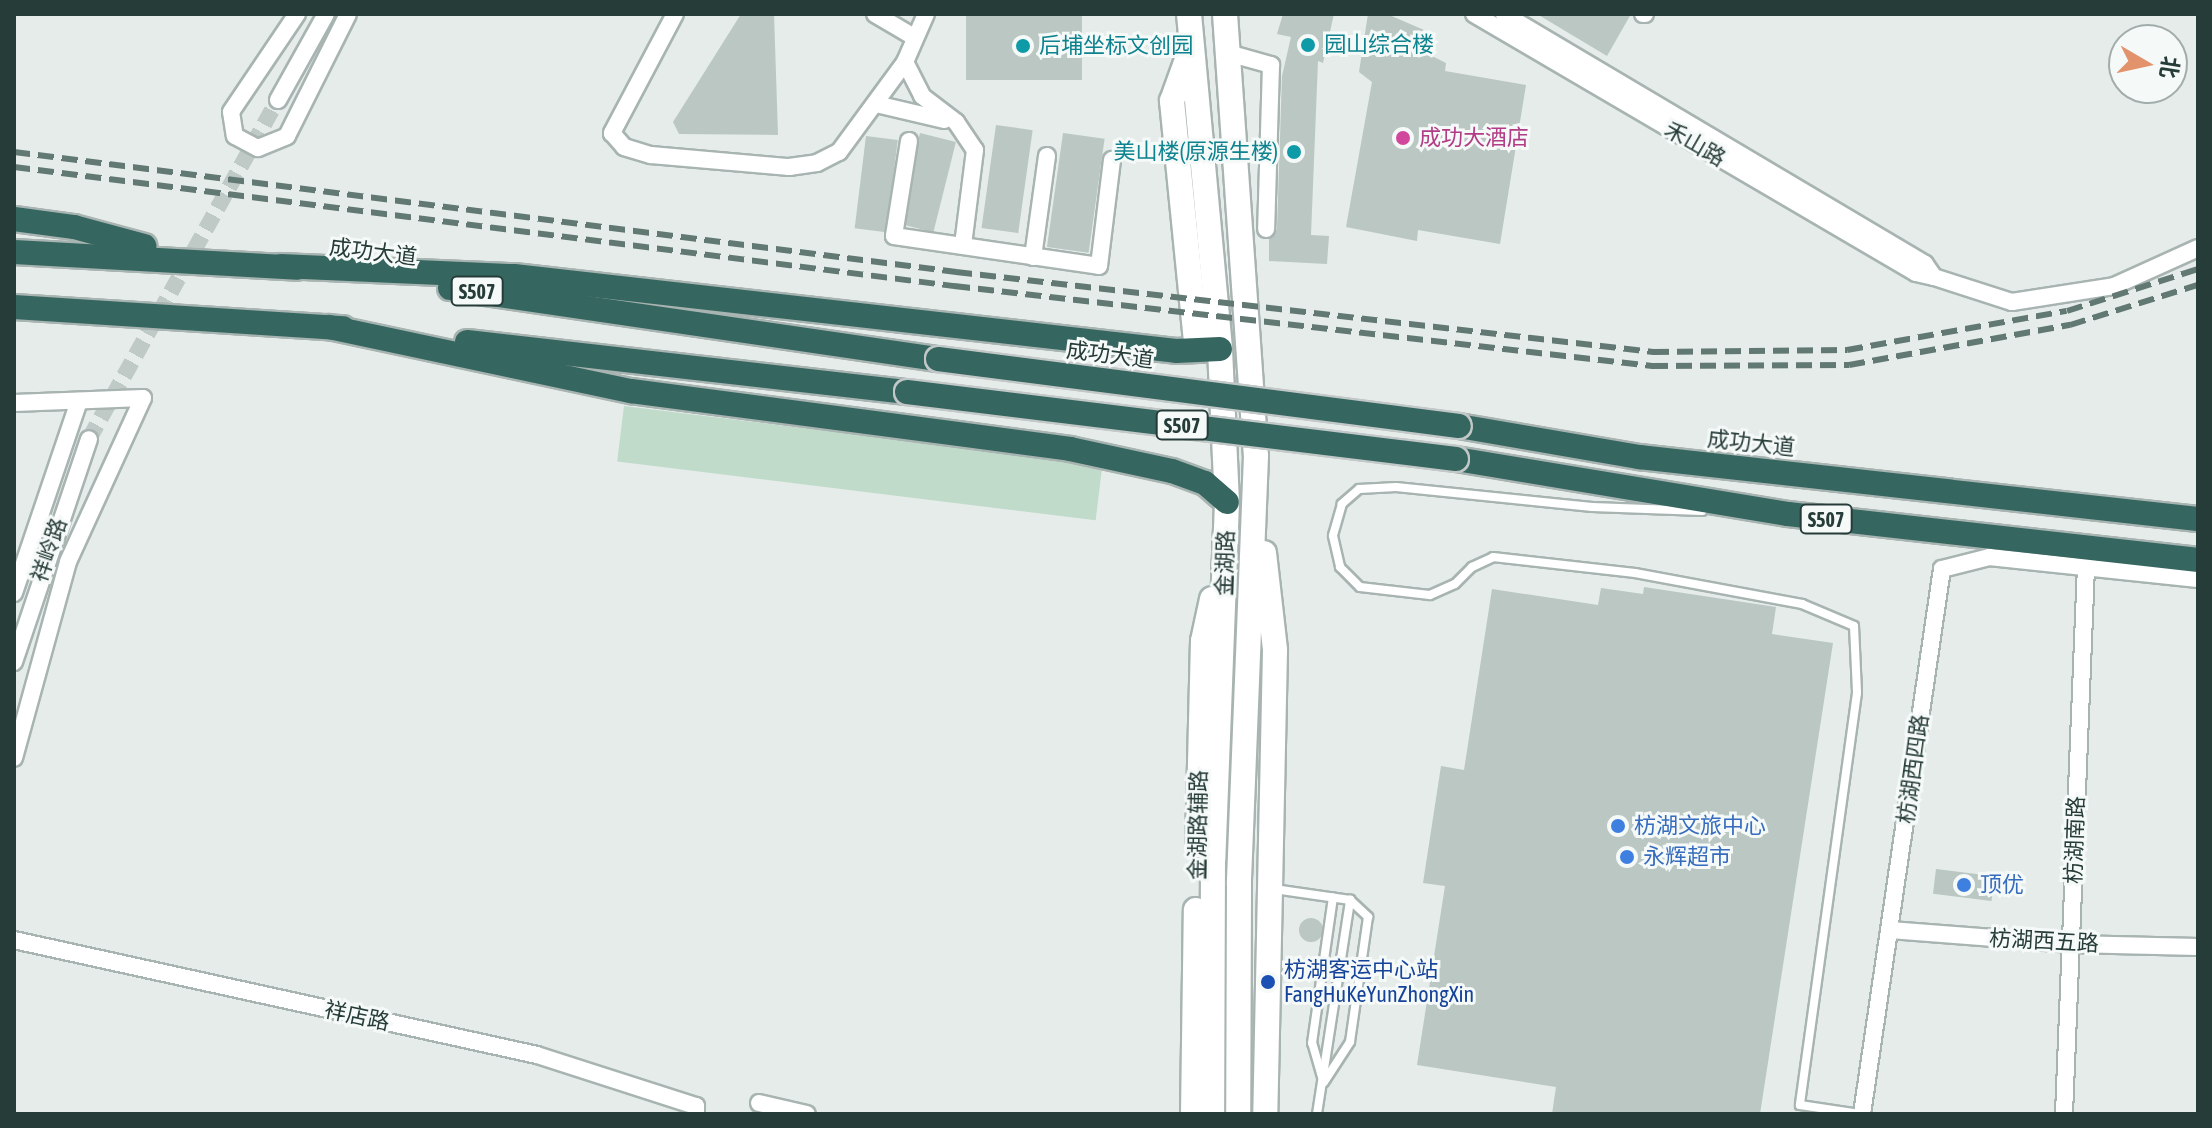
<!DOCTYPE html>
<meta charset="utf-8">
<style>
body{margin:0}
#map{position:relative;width:2212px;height:1128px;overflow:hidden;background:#e5ecea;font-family:"Asap Condensed","Noto Sans SC",sans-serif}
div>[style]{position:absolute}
.green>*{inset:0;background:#c0dbca;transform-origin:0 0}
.building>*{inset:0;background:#bac7c3;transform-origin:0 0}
.round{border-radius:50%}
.street-tunnel>*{height:16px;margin-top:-8px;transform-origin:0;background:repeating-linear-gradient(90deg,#bfc9c6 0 16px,transparent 0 24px)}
.roads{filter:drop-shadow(2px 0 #a8b4b1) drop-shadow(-2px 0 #a8b4b1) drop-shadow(0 2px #a8b4b1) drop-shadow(0 -2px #a8b4b1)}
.lane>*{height:8px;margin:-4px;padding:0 4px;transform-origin:4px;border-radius:4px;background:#fff}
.street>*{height:16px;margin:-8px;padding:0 8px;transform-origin:8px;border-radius:8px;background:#fff}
.secondary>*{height:24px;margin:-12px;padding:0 12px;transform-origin:12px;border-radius:12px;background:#fff}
.highway>*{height:24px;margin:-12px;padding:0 12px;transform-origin:12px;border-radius:12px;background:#356660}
.rail>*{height:6px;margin-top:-3px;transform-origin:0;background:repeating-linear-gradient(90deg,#617873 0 16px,transparent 0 24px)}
.bridges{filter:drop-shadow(2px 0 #c2c8c7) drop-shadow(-2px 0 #c2c8c7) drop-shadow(0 2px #c2c8c7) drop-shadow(0 -2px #c2c8c7)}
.highway-bridge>*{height:24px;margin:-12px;padding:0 12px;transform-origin:12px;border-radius:12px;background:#356660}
.dots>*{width:22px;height:22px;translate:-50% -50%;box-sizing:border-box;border:4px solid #f5f9f8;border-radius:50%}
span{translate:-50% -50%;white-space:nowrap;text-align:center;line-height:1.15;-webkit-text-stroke:6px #f5f9f8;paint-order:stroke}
.shield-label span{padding:2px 6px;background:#f5f9f8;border:2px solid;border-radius:6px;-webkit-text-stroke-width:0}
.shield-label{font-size:20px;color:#263c38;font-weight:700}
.culture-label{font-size:22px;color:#0d838f}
.left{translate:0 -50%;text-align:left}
.right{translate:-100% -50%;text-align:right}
.hotel-label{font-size:22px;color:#b23c85}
.street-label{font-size:22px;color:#263c38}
.shop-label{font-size:22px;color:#366cbe}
.transit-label{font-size:22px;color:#164399}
.frame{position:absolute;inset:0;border:16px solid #263c38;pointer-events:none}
.north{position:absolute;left:2108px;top:24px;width:80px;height:80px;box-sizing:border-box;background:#f5f9f8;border:2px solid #a2adab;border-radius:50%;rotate:99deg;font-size:22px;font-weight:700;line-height:32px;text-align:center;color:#263c38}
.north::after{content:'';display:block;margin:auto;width:28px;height:36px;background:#e3936c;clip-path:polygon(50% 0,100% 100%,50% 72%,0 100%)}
</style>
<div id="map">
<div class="green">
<i style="left:624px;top:406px;width:482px;height:56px;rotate:7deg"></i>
</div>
<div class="building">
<i style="clip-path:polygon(741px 14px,774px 14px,778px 135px,679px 134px,673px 122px)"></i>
<i style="left:966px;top:14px;width:116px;height:66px"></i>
<i style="clip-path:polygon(1283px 14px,1334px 14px,1323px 63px,1318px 61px,1311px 235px,1329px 236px,1327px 264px,1269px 261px,1269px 239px,1277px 229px,1282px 76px,1291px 37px,1277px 34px)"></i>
<i style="clip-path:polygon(1368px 14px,1387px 14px,1424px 30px,1420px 50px,1446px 63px,1445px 71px,1526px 85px,1500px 244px,1418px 230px,1417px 241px,1346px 227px,1372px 82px,1359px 72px)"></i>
<i style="clip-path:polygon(1537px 14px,1631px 14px,1607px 56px)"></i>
<i style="left:996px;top:125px;width:37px;height:104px;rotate:8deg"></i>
<i style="left:920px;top:133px;width:37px;height:93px;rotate:14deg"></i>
<i style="left:1063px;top:133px;width:42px;height:115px;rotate:8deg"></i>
<i style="left:866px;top:136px;width:32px;height:93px;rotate:7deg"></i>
<i style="clip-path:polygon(1644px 587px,1776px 607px,1772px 634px,1833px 643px,1760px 1114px,1552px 1114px,1556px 1087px,1417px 1065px,1445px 886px,1423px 883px,1441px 766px,1464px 770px,1492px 589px,1598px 605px,1601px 588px,1643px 594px)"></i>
<i style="left:1936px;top:869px;width:59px;height:25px;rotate:7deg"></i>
<i class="round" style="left:1299px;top:918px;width:24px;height:24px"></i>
</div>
<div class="street-tunnel">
<i style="left:89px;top:439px;width:388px;rotate:-60.9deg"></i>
</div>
<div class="roads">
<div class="lane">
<i style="left:1702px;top:511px;width:110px;rotate:-177.9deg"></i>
<i style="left:1592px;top:507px;width:197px;rotate:-174.2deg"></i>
<i style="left:1396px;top:487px;width:37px;rotate:177deg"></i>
<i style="left:1359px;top:489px;width:23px;rotate:139deg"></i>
<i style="left:1342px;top:504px;width:33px;rotate:106deg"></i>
<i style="left:1333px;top:536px;width:32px;rotate:77deg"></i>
<i style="left:1340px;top:567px;width:28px;rotate:45deg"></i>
<i style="left:1360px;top:587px;width:70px;rotate:6.5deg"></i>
<i style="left:1430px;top:595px;width:27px;rotate:-24deg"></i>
<i style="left:1455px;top:584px;width:24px;rotate:-45deg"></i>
<i style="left:1472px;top:567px;width:23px;rotate:-25deg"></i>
<i style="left:1493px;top:557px;width:143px;rotate:6.4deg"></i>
<i style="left:1635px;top:573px;width:170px;rotate:10.5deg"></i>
<i style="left:1802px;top:604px;width:56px;rotate:22.9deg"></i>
<i style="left:1854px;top:626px;width:67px;rotate:87.4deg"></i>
<i style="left:1857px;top:693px;width:416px;rotate:97.9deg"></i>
<i style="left:1800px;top:1105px;width:61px;rotate:8.5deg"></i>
<i style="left:1274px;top:889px;width:77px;rotate:8.2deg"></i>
<i style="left:1350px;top:900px;width:25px;rotate:43deg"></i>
<i style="left:1368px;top:917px;width:126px;rotate:98.2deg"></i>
<i style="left:1350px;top:1042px;width:48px;rotate:123deg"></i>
<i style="left:1322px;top:1077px;width:35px;rotate:-106deg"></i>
<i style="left:1312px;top:1043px;width:147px;rotate:-81.8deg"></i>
<i style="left:1317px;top:1114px;width:217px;rotate:-81.2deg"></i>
</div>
<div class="street">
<i style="left:297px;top:14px;width:118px;rotate:124deg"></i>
<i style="left:231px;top:112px;width:24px;rotate:81deg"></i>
<i style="left:235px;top:136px;width:26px;rotate:28deg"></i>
<i style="left:258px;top:148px;width:31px;rotate:-22deg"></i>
<i style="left:287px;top:136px;width:136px;rotate:-63.4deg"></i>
<i style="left:675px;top:14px;width:135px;rotate:117.9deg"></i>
<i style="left:612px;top:133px;width:18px;rotate:49deg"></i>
<i style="left:624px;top:147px;width:28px;rotate:17deg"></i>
<i style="left:651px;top:155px;width:139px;rotate:5deg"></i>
<i style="left:789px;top:167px;width:28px;rotate:-8deg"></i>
<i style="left:817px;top:163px;width:25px;rotate:-27deg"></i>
<i style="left:839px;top:152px;width:112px;rotate:-53.7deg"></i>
<i style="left:905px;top:62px;width:52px;rotate:-66.4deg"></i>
<i style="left:875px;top:14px;width:43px;rotate:30.7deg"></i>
<i style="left:1474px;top:14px;width:512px;rotate:30.37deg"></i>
<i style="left:1916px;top:273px;width:18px;rotate:13deg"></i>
<i style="left:1934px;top:277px;width:16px;rotate:-125deg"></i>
<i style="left:1925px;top:264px;width:490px;rotate:-149.3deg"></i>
<i style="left:1643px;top:14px;width:2px"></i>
<i style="left:1228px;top:53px;width:45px;rotate:15.6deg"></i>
<i style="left:1271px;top:65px;width:164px;rotate:91.7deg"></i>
<i style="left:905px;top:62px;width:38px;rotate:63deg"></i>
<i style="left:922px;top:96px;width:43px;rotate:37.4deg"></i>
<i style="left:956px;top:122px;width:34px;rotate:56deg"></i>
<i style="left:975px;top:150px;width:96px;rotate:97.2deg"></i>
<i style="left:278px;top:100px;width:98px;rotate:-60.8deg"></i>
<i style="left:876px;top:104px;width:70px;rotate:13.2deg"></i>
<i style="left:909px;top:141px;width:96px;rotate:99deg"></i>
<i style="left:894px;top:236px;width:207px;rotate:8.3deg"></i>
<i style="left:1099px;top:266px;width:107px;rotate:-83deg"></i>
<i style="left:1033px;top:257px;width:102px;rotate:-82.1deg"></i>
<i style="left:1934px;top:277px;width:82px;rotate:17.8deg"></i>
<i style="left:2012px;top:302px;width:103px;rotate:-8.9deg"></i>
<i style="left:2114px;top:286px;width:92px;rotate:-24.3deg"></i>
<i style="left:14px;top:403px;width:129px;rotate:-2.2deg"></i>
<i style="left:143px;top:398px;width:180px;rotate:114.6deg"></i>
<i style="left:68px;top:562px;width:203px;rotate:105.4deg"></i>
<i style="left:14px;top:593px;width:203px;rotate:-71.3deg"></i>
<i style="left:14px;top:662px;width:235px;rotate:-71.4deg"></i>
<i style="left:1890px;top:930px;width:182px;rotate:4.4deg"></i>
<i style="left:2071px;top:944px;width:127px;rotate:1.4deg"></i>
<i style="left:14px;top:940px;width:535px;rotate:12.4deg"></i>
<i style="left:537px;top:1055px;width:167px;rotate:17.8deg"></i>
<i style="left:696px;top:1106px;width:8px;rotate:90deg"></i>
<i style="left:759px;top:1103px;width:49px;rotate:12.9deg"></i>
<i style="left:1862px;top:1114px;width:551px;rotate:-81.65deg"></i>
<i style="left:1942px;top:569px;width:49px;rotate:-14.3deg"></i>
<i style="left:1989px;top:557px;width:210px;rotate:6deg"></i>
<i style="left:2064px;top:1114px;width:548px;rotate:-87.7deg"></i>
</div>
<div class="secondary">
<i style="left:1189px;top:14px;width:336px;rotate:84.7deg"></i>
<i style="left:1220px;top:349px;width:153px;rotate:87.4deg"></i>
<i style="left:1227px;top:502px;width:358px;rotate:92.2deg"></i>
<i style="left:1213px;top:860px;width:254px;rotate:90.2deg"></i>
<i style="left:1225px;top:14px;width:443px;rotate:86deg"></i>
<i style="left:1256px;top:456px;width:428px;rotate:92.3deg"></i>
<i style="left:1239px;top:884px;width:230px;rotate:90.2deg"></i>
<i style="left:1189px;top:54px;width:50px;rotate:109.9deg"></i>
<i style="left:1172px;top:101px;width:250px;rotate:84.3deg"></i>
<i style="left:1264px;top:553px;width:98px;rotate:83.5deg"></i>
<i style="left:1275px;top:650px;width:464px;rotate:91.2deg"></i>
<i style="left:1198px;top:845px;width:204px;rotate:-88.6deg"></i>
<i style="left:1203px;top:641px;width:43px;rotate:-77.9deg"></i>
<i style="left:1193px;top:1114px;width:204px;rotate:-89.2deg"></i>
</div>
<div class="highway">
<i style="left:14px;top:219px;width:61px;rotate:7.6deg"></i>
<i style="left:74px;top:227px;width:73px;rotate:15.2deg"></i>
<i style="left:14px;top:252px;width:284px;rotate:3.2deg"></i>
<i style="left:281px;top:266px;width:233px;rotate:2.5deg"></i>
<i style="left:514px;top:276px;width:666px;rotate:6.46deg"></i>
<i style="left:1176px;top:351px;width:44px;rotate:-2.6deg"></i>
<i style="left:450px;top:288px;width:493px;rotate:8.3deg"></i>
<i style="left:14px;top:307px;width:330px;rotate:3.7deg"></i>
<i style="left:329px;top:327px;width:309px;rotate:12deg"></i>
<i style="left:631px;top:391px;width:443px;rotate:7.5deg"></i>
<i style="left:1070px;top:449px;width:104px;rotate:12.2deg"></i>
<i style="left:1172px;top:471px;width:35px;rotate:20deg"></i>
<i style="left:1205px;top:483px;width:29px;rotate:41deg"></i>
<i style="left:467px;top:342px;width:443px;rotate:6.5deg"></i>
<i style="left:1459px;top:426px;width:183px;rotate:9.8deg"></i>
<i style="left:1639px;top:457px;width:562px;rotate:6.33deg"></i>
<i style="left:1456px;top:459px;width:337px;rotate:9.4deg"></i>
<i style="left:1788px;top:514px;width:413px;rotate:6.4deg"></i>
</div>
</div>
<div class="rail">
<i style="left:14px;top:152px;width:950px;rotate:7.26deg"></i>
<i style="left:956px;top:272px;width:702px;rotate:6.55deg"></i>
<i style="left:1653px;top:352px;width:194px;rotate:-0.6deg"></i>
<i style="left:1847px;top:350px;width:223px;rotate:-10.1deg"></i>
<i style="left:2067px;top:311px;width:138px;rotate:-17.8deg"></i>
<i style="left:14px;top:167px;width:948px;rotate:7.22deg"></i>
<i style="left:954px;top:286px;width:703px;rotate:6.54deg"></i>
<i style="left:1652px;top:366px;width:197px;rotate:-0.3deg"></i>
<i style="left:1849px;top:365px;width:225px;rotate:-10.3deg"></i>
<i style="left:2070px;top:325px;width:134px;rotate:-17.4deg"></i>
</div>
<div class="bridges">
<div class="highway-bridge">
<i style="left:938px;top:359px;width:525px;rotate:7.33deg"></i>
<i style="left:907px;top:392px;width:553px;rotate:6.96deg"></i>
</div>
</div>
<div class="dots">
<i style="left:1308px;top:45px;background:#0f9aa8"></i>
<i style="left:1023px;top:46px;background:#0f9aa8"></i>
<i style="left:1403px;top:138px;background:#d1479c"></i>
<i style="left:1294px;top:152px;background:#0f9aa8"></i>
<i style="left:1618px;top:826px;background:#3f7fe0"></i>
<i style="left:1627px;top:857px;background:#3f7fe0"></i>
<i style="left:1964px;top:885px;background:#3f7fe0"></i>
<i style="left:1268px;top:982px;background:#1a4fb4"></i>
</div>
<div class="shield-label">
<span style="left:477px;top:291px">S507</span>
<span style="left:1182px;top:425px">S507</span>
<span style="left:1826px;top:519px">S507</span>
</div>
<div class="culture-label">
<span class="left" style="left:1324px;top:45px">园山综合楼</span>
<span class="left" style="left:1039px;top:46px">后埔坐标文创园</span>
<span class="right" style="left:1278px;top:152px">美山楼(原源生楼)</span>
</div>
<div class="hotel-label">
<span class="left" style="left:1419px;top:138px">成功大酒店</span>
</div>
<div class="street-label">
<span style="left:1695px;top:144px;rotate:30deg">禾山路</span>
<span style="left:373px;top:252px;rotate:7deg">成功大道</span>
<span style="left:1110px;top:355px;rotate:7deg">成功大道</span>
<span style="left:1751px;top:443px;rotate:6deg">成功大道</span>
<span style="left:49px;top:550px;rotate:-71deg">祥岭路</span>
<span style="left:1225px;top:563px;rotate:-88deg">金湖路</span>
<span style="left:1913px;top:769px;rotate:-82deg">枋湖西四路</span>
<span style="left:1198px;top:825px;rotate:-89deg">金湖路辅路</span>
<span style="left:2075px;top:840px;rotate:-88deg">枋湖南路</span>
<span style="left:2044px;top:941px;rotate:3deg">枋湖西五路</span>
<span style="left:357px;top:1016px;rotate:12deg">祥店路</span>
</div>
<div class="shop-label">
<span class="left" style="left:1634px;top:826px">枋湖文旅中心</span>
<span class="left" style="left:1643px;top:857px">永辉超市</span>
<span class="left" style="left:1980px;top:885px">顶优</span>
</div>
<div class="transit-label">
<span class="left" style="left:1284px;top:982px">枋湖客运中心站<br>FangHuKeYunZhongXin</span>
</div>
<div class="frame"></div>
<div class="north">北</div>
</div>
